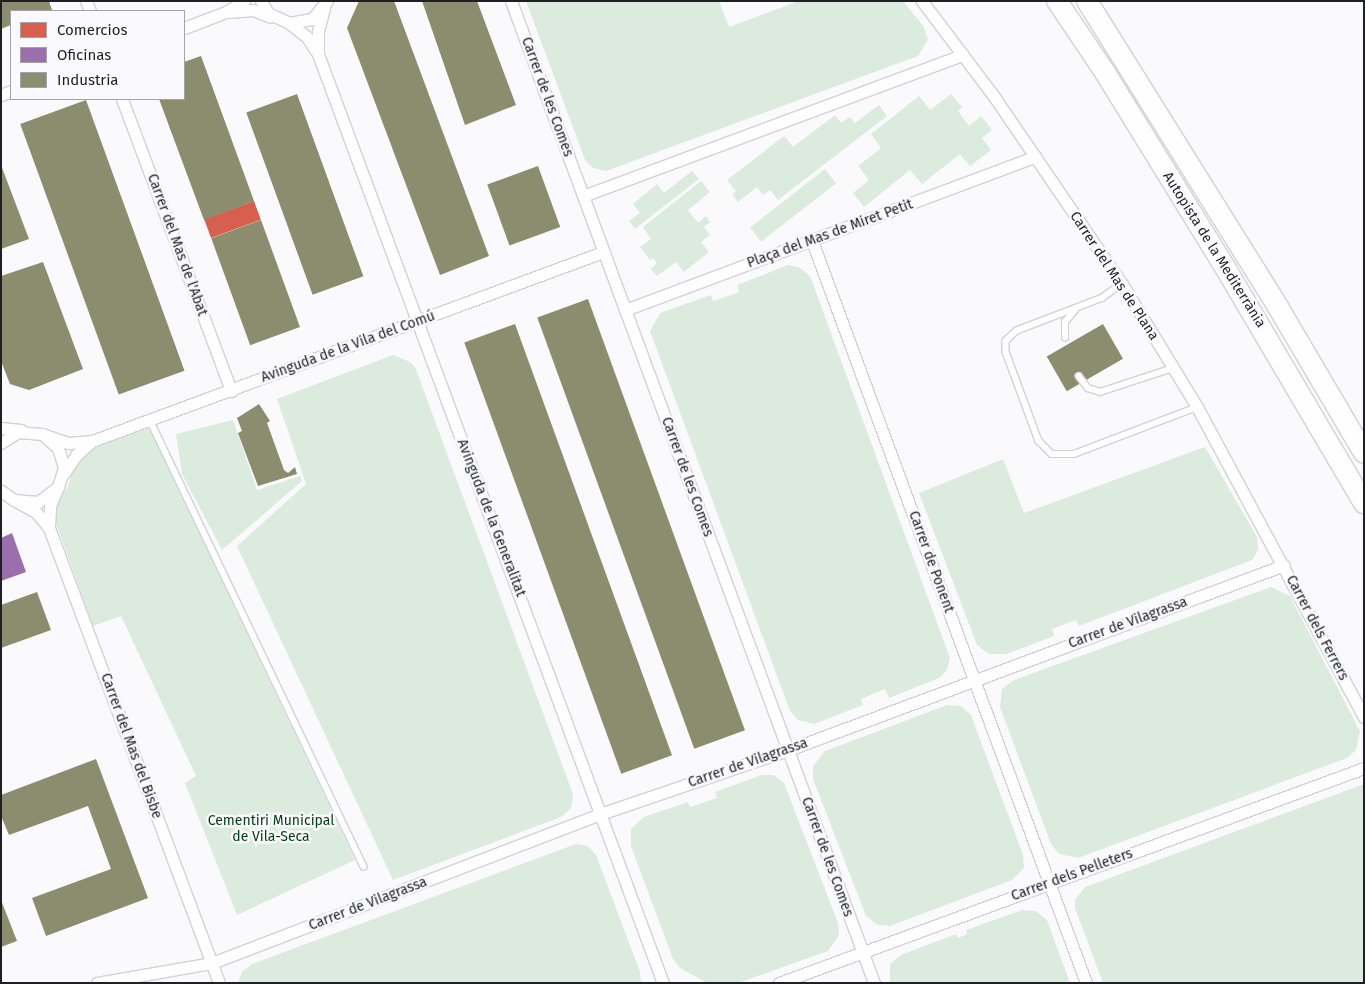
<!DOCTYPE html>
<meta charset="utf-8">
<style>
body{margin:0}
#map{position:relative;width:1365px;height:984px;overflow:hidden;background:#fafafd;font-family:"Fira Sans",sans-serif}
div>[style]{position:absolute}
.green>*{inset:0;background:#dbebdd;transform-origin:0 0}
.shops>*{inset:0;background:#d6604d;transform-origin:0 0}
.offices>*{inset:0;background:#9970ab}
.industry>*{inset:0;background:#8c8c6e;transform-origin:0 0}
.roads{filter:drop-shadow(1px 0 #d2d2d6) drop-shadow(-1px 0 #d2d2d6) drop-shadow(0 1px #d2d2d6) drop-shadow(0 -1px #d2d2d6)}
.service>*{height:5.5px;margin:-2.75px;padding:0 2.75px;transform-origin:2.75px;border-radius:2.75px;background:#fefeff}
.minor>*{height:11px;margin:-5.5px;padding:0 5.5px;transform-origin:5.5px;border-radius:5.5px;background:#fefeff}
.motorway>*{height:20px;margin:-10px;padding:0 10px;transform-origin:10px;border-radius:10px;background:#fefeff}
span{translate:-50% -50%;white-space:nowrap;text-align:center;line-height:1.15;-webkit-text-stroke:5px #f9f9fe;paint-order:stroke}
.street-label{font-size:14px;color:#1f2024}
.park-label{font-size:14px;color:#003f0f}
.frame{position:absolute;inset:0;border:2px solid #1f2024;pointer-events:none}
.legend{position:absolute;left:10px;top:10px;width:175px;height:90px;box-sizing:border-box;background:#f9f9fe;border:1px solid #a2a2a7;margin:0;padding:6px 9px;list-style:none;font-size:15px;color:#1f2024}
.legend li{display:flex;align-items:center;gap:10px;height:25px}
.legend b{width:25px;border:1px solid #a2a2a7}
</style>
<div id="map">
<div class="green">
<i style="clip-path:polygon(526px 1px,719px 1px,729px 27px,799px 1px,903px 1px,924px 27px,928px 40px,918px 56px,606px 171px,593px 168px,585px 160px)"></i>
<i style="clip-path:polygon(951px 94px,962px 107px,958px 111px,969px 126px,981px 116px,992px 130px,982px 138px,991px 150px,970px 166px,960px 154px,922px 184px,910px 170px,864px 207px,853px 193px,869px 180px,858px 166px,881px 148px,871px 134px,919px 96px,930px 110px)"></i>
<i style="clip-path:polygon(879px 105px,887px 116px,778px 200px,770px 190px,763px 195px,757px 187px,738px 202px,732px 194px,736px 191px,727px 180px,784px 136px,793px 147px,835px 115px,841px 123px,850px 117px,855px 123px)"></i>
<i style="left:825px;top:169px;width:18px;height:95px;rotate:52deg"></i>
<i style="clip-path:polygon(692px 171px,699px 179px,635px 229px,629px 221px,640px 213px,633px 204px,657px 184px,664px 193px)"></i>
<i style="clip-path:polygon(701px 181px,710px 192px,688px 210px,698px 223px,706px 216px,710px 222px,704px 227px,710px 235px,701px 242px,709px 252px,684px 272px,676px 262px,657px 276px,651px 269px,657px 263px,653px 258px,650px 260px,640px 247px,651px 239px,643px 227px)"></i>
<i style="clip-path:polygon(788px 265px,799px 267px,810px 276px,950px 658px,947px 670px,939px 678px,889px 698px,885px 689px,861px 699px,863px 705px,814px 724px,798px 720px,790px 711px,650px 331px,660px 313px,711px 295px,713px 301px,739px 292px,737px 285px)"></i>
<i style="clip-path:polygon(393px 355px,410px 362px,415px 367px,573px 794px,571px 808px,561px 817px,393px 880px,237px 546px,306px 484px,277px 399px)"></i>
<i style="clip-path:polygon(233px 420px,257px 490px,300px 476px,302px 481px,222px 550px,182px 474px,176px 434px)"></i>
<i style="clip-path:polygon(149px 428px,355px 860px,237px 915px,185px 783px,196px 776px,121px 616px,93px 626px,54px 518px,56px 504px,68px 486px,75px 462px,98px 446px)"></i>
<i style="clip-path:polygon(1205px 447px,1257px 537px,1258px 550px,1252px 560px,1079px 626px,1076px 620px,1052px 629px,1054px 636px,1006px 654px,989px 654px,977px 645px,919px 493px,1003px 459px,1024px 513px)"></i>
<i style="clip-path:polygon(1271px 587px,1290px 596px,1360px 731px,1356px 750px,1347px 758px,1078px 858px,1059px 854px,1051px 844px,1000px 707px,1002px 689px,1014px 680px)"></i>
<i style="clip-path:polygon(947px 705px,961px 706px,971px 715px,1023px 855px,1024px 868px,1012px 880px,890px 926px,878px 925px,866px 916px,813px 779px,813px 766px,825px 751px)"></i>
<i style="clip-path:polygon(761px 775px,774px 775px,784px 783px,838px 923px,839px 935px,828px 951px,738px 983px,707px 983px,680px 968px,673px 959px,631px 846px,631px 829px,644px 817px,688px 802px,690px 807px,717px 798px,715px 792px)"></i>
<i style="clip-path:polygon(1364px 784px,1364px 983px,1103px 983px,1075px 908px,1075px 900px,1085px 887px)"></i>
<i style="clip-path:polygon(576px 844px,588px 846px,596px 855px,640px 972px,641px 983px,238px 983px,242px 972px,252px 964px)"></i>
<i style="clip-path:polygon(1022px 910px,1036px 911px,1047px 920px,1070px 983px,890px 983px,890px 964px,901px 955px,956px 934px,958px 938px,967px 934px,966px 930px)"></i>
</div>
<div class="shops">
<i style="left:254px;top:201px;width:20px;height:53px;rotate:70deg"></i>
</div>
<div class="offices">
<i style="clip-path:polygon(12px 533px,26px 572px,1px 581px,1px 538px)"></i>
</div>
<div class="industry">
<i style="clip-path:polygon(1px 1px,49px 1px,52px 10px,11px 11px,11px 25px,1px 29px)"></i>
<i style="clip-path:polygon(359px 1px,394px 1px,489px 256px,440px 275px,347px 28px)"></i>
<i style="clip-path:polygon(422px 1px,477px 1px,516px 105px,465px 125px)"></i>
<i style="clip-path:polygon(201px 56px,254px 201px,204px 220px,159px 99px,184px 99px,184px 62px)"></i>
<i style="left:297px;top:94px;width:194px;height:54px;rotate:70deg"></i>
<i style="left:86px;top:100px;width:288px;height:70px;rotate:70deg"></i>
<i style="clip-path:polygon(1px 165px,29px 239px,1px 249px)"></i>
<i style="left:538px;top:166px;width:65px;height:54px;rotate:70deg"></i>
<i style="left:261px;top:220px;width:114px;height:53px;rotate:70deg"></i>
<i style="clip-path:polygon(43px 262px,83px 369px,29px 390px,10px 384px,1px 361px,1px 276px)"></i>
<i style="left:588px;top:299px;width:459px;height:54px;rotate:70deg"></i>
<i style="left:515px;top:324px;width:459px;height:54px;rotate:70deg"></i>
<i style="left:1103px;top:324px;width:40px;height:65px;rotate:60deg"></i>
<i style="clip-path:polygon(259px 404px,270px 421px,267px 423px,284px 470px,288px 473px,295px 467px,297px 474px,258px 486px,238px 433px,242px 431px,237px 418px)"></i>
<i style="clip-path:polygon(37px 592px,51px 630px,1px 648px,1px 605px)"></i>
<i style="clip-path:polygon(96px 759px,148px 898px,46px 936px,32px 898px,111px 869px,88px 806px,9px 835px,1px 816px,1px 795px)"></i>
<i style="clip-path:polygon(1px 900px,17px 941px,1px 947px)"></i>
</div>
<div class="roads">
<div class="service">
<i style="left:1122px;top:284px;width:24px;rotate:144deg"></i>
<i style="left:1103px;top:298px;width:92px;rotate:159deg"></i>
<i style="left:1017px;top:331px;width:15px;rotate:138deg"></i>
<i style="left:1006px;top:341px;width:11px;rotate:90deg"></i>
<i style="left:1006px;top:352px;width:95px;rotate:69.7deg"></i>
<i style="left:1039px;top:441px;width:18px;rotate:45deg"></i>
<i style="left:1052px;top:454px;width:22px"></i>
<i style="left:1074px;top:454px;width:132px;rotate:-20.9deg"></i>
<i style="left:1065px;top:338px;width:16px;rotate:-90deg"></i>
<i style="left:1065px;top:322px;width:16px;rotate:-50deg"></i>
<i style="left:1079px;top:376px;width:15px;rotate:53deg"></i>
<i style="left:1088px;top:388px;width:13px;rotate:18deg"></i>
<i style="left:1100px;top:392px;width:77px;rotate:-18.2deg"></i>
<i style="left:150px;top:420px;width:495px;rotate:64.4deg"></i>
</div>
<div class="minor">
<i style="left:86px;top:1px;width:11px;rotate:68deg"></i>
<i style="left:261px;top:1px;width:14px;rotate:60deg"></i>
<i style="left:268px;top:13px;width:23px;rotate:25deg"></i>
<i style="left:289px;top:23px;width:23px;rotate:-10deg"></i>
<i style="left:312px;top:19px;width:23px;rotate:-50deg"></i>
<i style="left:511px;top:1px;width:1047px;rotate:69.71deg"></i>
<i style="left:922px;top:1px;width:121px;rotate:53deg"></i>
<i style="left:995px;top:98px;width:225px;rotate:55.7deg"></i>
<i style="left:1122px;top:284px;width:144px;rotate:58.6deg"></i>
<i style="left:1197px;top:407px;width:352px;rotate:61.7deg"></i>
<i style="left:230px;top:12px;width:23px;rotate:-5deg"></i>
<i style="left:253px;top:10px;width:18px;rotate:22deg"></i>
<i style="left:289px;top:23px;width:23px;rotate:38deg"></i>
<i style="left:307px;top:37px;width:20px;rotate:57deg"></i>
<i style="left:318px;top:54px;width:991px;rotate:69.63deg"></i>
<i style="left:184px;top:28px;width:45px;rotate:-20.9deg"></i>
<i style="left:226px;top:12px;width:21px;rotate:-31deg"></i>
<i style="left:318px;top:52px;width:21px;rotate:-90deg"></i>
<i style="left:318px;top:31px;width:23px;rotate:-75deg"></i>
<i style="left:1px;top:95px;width:11px;rotate:-22deg"></i>
<i style="left:122px;top:99px;width:312px;rotate:69.5deg"></i>
<i style="left:583px;top:196px;width:405px;rotate:-20.4deg"></i>
<i style="left:812px;top:241px;width:791px;rotate:69.73deg"></i>
<i style="left:625px;top:310px;width:438px;rotate:-20.5deg"></i>
<i style="left:1px;top:428px;width:20px;rotate:6deg"></i>
<i style="left:42px;top:434px;width:28px;rotate:19deg"></i>
<i style="left:68px;top:443px;width:24px;rotate:-5deg"></i>
<i style="left:92px;top:441px;width:545px;rotate:-20.3deg"></i>
<i style="left:1px;top:443px;width:20px;rotate:-33deg"></i>
<i style="left:18px;top:432px;width:24px;rotate:5deg"></i>
<i style="left:42px;top:434px;width:21px;rotate:41deg"></i>
<i style="left:58px;top:448px;width:21px;rotate:73deg"></i>
<i style="left:64px;top:468px;width:20px;rotate:108deg"></i>
<i style="left:58px;top:487px;width:25px;rotate:143deg"></i>
<i style="left:38px;top:502px;width:24px;rotate:-175deg"></i>
<i style="left:14px;top:500px;width:16px;rotate:-145deg"></i>
<i style="left:64px;top:473px;width:22px;rotate:-56deg"></i>
<i style="left:76px;top:455px;width:21px;rotate:-41deg"></i>
<i style="left:14px;top:500px;width:25px;rotate:29deg"></i>
<i style="left:36px;top:512px;width:21px;rotate:51deg"></i>
<i style="left:49px;top:528px;width:486px;rotate:69.5deg"></i>
<i style="left:49px;top:527px;width:21px;rotate:-87deg"></i>
<i style="left:50px;top:506px;width:16px;rotate:-68deg"></i>
<i style="left:97px;top:983px;width:117px;rotate:-9.9deg"></i>
<i style="left:212px;top:963px;width:419px;rotate:-21deg"></i>
<i style="left:603px;top:813px;width:195px;rotate:-18.8deg"></i>
<i style="left:788px;top:750px;width:529px;rotate:-20.45deg"></i>
<i style="left:779px;top:983px;width:623px;rotate:-20.18deg"></i>
</div>
<div class="motorway">
<i style="left:1057px;top:1px;width:88px;rotate:56.1deg"></i>
<i style="left:1106px;top:74px;width:229px;rotate:58.4deg"></i>
<i style="left:1226px;top:269px;width:272px;rotate:59.5deg"></i>
<i style="left:1087px;top:1px;width:361px;rotate:58deg"></i>
<i style="left:1278px;top:307px;width:169px;rotate:59.5deg"></i>
</div>
</div>
<div class="street-label">
<span style="left:547px;top:97px;rotate:70deg">Carrer de les Comes</span>
<span style="left:830px;top:234px;rotate:-20deg">Plaça del Mas de Miret Petit</span>
<span style="left:177px;top:245px;rotate:70deg">Carrer del Mas de l'Abat</span>
<span style="left:1214px;top:250px;rotate:58deg">Autopista de la Mediterrània</span>
<span style="left:1114px;top:276px;rotate:57deg">Carrer del Mas de Plana</span>
<span style="left:348px;top:347px;rotate:-20deg">Avinguda de la Vila del Comú</span>
<span style="left:687px;top:477px;rotate:70deg">Carrer de les Comes</span>
<span style="left:491px;top:518px;rotate:69deg">Avinguda de la Generalitat</span>
<span style="left:931px;top:562px;rotate:70deg">Carrer de Ponent</span>
<span style="left:1128px;top:623px;rotate:-20deg">Carrer de Vilagrassa</span>
<span style="left:1317px;top:628px;rotate:62deg">Carrer dels Ferrers</span>
<span style="left:131px;top:746px;rotate:70deg">Carrer del Mas del Bisbe</span>
<span style="left:748px;top:763px;rotate:-19deg">Carrer de Vilagrassa</span>
<span style="left:827px;top:857px;rotate:70deg">Carrer de les Comes</span>
<span style="left:1072px;top:875px;rotate:-20deg">Carrer dels Pelleters</span>
<span style="left:368px;top:904px;rotate:-21deg">Carrer de Vilagrassa</span>
</div>
<div class="park-label">
<span style="left:271px;top:829px">Cementiri Municipal<br>de Vila-Seca</span>
</div>
<div class="frame"></div>
<ul class="legend">
<li><b style="height:14px;background:#d6604d"></b>Comercios</li>
<li><b style="height:14px;background:#9970ab"></b>Oficinas</li>
<li><b style="height:14px;background:#8c8c6e"></b>Industria</li>
</ul>
</div>
